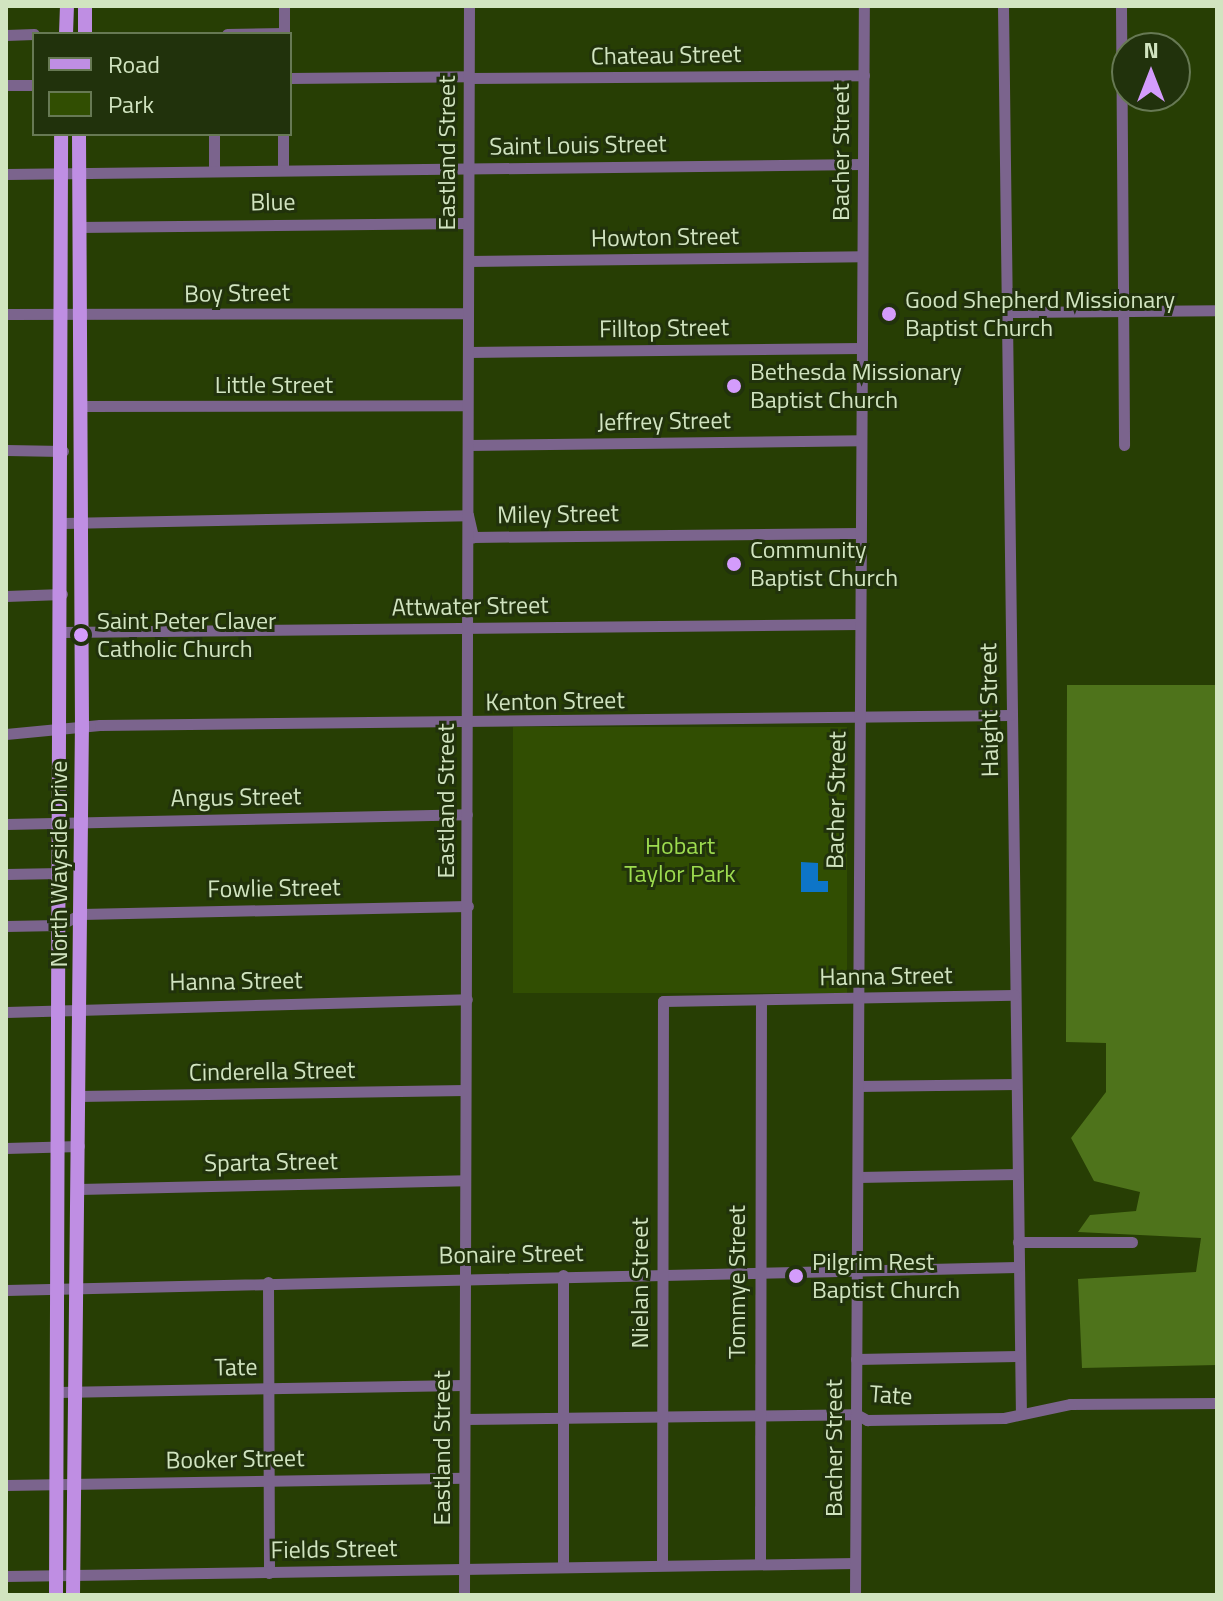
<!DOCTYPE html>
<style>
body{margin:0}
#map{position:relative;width:1223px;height:1601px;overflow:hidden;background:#273e04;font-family:"Titillium Web",sans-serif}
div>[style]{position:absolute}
.green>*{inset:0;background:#314e02;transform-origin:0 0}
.forest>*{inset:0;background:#4e731b}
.water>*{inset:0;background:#0d75c8}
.minor>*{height:11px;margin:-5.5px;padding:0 5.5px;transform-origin:5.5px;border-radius:5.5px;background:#7b648d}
.major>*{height:14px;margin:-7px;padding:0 7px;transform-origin:7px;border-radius:7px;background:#bf8ee3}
.dots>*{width:22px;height:22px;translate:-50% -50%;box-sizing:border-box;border:4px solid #21320c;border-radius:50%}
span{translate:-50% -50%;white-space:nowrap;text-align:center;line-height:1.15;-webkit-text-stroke:6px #21320c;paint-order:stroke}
.street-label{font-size:24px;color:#d1e4c0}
.poi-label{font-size:24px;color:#d1e4c0}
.left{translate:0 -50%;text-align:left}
.park-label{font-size:24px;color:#9ddc4f}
.frame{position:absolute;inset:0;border:8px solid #d1e4c0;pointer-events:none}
.legend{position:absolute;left:32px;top:32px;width:260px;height:104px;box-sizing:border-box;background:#21320c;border:2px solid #677954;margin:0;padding:10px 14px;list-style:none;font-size:24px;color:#d1e4c0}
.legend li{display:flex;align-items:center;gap:16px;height:40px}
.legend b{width:40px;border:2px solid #677954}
.north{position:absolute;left:1111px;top:32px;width:80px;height:80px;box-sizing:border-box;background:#21320c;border:2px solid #677954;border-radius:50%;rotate:0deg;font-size:22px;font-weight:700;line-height:32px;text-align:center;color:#d1e4c0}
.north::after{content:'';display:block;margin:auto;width:28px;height:36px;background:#d49cfc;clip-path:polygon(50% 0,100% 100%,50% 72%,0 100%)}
</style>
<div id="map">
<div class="green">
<i style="left:847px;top:727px;width:266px;height:334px;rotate:90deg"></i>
</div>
<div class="forest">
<i style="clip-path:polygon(1067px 685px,1217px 685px,1217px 1365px,1082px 1368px,1078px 1279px,1196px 1272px,1201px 1238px,1078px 1232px,1090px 1215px,1136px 1211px,1140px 1192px,1094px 1181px,1071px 1138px,1106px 1092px,1106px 1043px,1066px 1042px)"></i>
</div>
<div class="water">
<i style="clip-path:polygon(801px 862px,818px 863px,818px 881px,828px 881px,828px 892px,801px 892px)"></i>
</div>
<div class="minor">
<i style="left:1003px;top:6px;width:1407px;rotate:89.27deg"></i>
<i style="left:1121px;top:6px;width:439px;rotate:89.6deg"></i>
<i style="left:227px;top:34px;width:57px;rotate:-1deg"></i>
<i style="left:284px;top:34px;width:28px;rotate:-90deg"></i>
<i style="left:6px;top:35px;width:28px;rotate:-2deg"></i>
<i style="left:290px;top:78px;width:179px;rotate:-0.6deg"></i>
<i style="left:469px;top:78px;width:395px;rotate:-0.4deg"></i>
<i style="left:6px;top:85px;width:28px"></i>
<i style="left:283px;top:169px;width:35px;rotate:-90deg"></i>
<i style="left:214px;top:170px;width:36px;rotate:-90deg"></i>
<i style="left:6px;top:174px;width:857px;rotate:-0.67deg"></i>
<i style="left:78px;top:227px;width:390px;rotate:-0.6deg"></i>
<i style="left:469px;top:261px;width:393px;rotate:-0.7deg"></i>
<i style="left:1006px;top:312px;width:211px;rotate:-0.5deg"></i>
<i style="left:6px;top:314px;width:462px;rotate:-0.1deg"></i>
<i style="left:468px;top:352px;width:393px;rotate:-0.6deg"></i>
<i style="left:80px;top:406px;width:387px;rotate:-0.1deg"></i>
<i style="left:468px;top:445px;width:393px;rotate:-0.7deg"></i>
<i style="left:6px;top:450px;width:57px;rotate:1deg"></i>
<i style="left:63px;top:523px;width:405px;rotate:-1.1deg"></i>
<i style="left:468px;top:515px;width:23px;rotate:77deg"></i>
<i style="left:473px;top:537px;width:387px;rotate:-0.6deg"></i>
<i style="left:6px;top:596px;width:56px;rotate:-2deg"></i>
<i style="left:62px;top:632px;width:797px;rotate:-0.58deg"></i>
<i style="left:6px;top:734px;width:94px;rotate:-5.5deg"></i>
<i style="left:100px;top:725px;width:910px;rotate:-0.63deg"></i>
<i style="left:6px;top:824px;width:461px;rotate:-1.2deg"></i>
<i style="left:6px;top:874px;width:55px;rotate:-1deg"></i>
<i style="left:6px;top:926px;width:54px;rotate:-1.1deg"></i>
<i style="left:60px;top:925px;width:24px;rotate:-28deg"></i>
<i style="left:81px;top:914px;width:387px;rotate:-1.2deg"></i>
<i style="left:6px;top:1012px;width:461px;rotate:-1.6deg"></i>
<i style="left:858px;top:1086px;width:158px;rotate:-0.7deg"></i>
<i style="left:79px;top:1096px;width:386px;rotate:-0.9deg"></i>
<i style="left:6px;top:1148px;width:73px;rotate:-1.6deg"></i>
<i style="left:858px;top:1177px;width:159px;rotate:-1.1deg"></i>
<i style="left:79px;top:1189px;width:386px;rotate:-1.3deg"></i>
<i style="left:1018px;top:1242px;width:114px"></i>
<i style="left:268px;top:1282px;width:291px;rotate:89.8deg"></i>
<i style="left:6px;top:1290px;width:1011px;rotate:-1.3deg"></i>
<i style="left:856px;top:1359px;width:163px;rotate:-1.1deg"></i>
<i style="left:58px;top:1392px;width:406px;rotate:-1deg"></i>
<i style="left:465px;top:1419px;width:391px;rotate:-0.7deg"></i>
<i style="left:856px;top:1414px;width:13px;rotate:29deg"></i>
<i style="left:867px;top:1420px;width:137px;rotate:-0.8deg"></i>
<i style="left:1004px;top:1418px;width:67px;rotate:-12deg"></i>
<i style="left:1070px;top:1404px;width:147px;rotate:-0.4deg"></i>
<i style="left:6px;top:1485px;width:458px;rotate:-0.9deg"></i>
<i style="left:760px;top:1564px;width:564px;rotate:-89.9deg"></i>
<i style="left:662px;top:1565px;width:564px;rotate:-89.9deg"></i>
<i style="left:663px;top:1001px;width:351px;rotate:-1deg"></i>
<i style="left:563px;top:1566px;width:291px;rotate:-90deg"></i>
<i style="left:6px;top:1576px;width:849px;rotate:-0.88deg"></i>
<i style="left:464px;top:1595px;width:1589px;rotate:-89.82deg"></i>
<i style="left:855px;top:1595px;width:1589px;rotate:-89.68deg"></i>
</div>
<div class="major">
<i style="left:66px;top:34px;width:28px;rotate:-88deg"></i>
<i style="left:85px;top:34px;width:28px;rotate:-90deg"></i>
<i style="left:56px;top:1595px;width:1461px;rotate:-89.8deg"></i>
<i style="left:73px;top:1595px;width:867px;rotate:-89.41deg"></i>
<i style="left:82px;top:728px;width:594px;rotate:-90.29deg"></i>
</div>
<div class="dots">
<i style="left:889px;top:314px;background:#d49cfc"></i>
<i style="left:734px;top:386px;background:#d49cfc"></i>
<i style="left:734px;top:564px;background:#d49cfc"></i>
<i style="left:81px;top:635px;background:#d49cfc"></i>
<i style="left:796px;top:1276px;background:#d49cfc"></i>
</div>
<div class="street-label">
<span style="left:666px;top:55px;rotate:-1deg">Chateau Street</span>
<span style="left:578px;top:145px;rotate:-1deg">Saint Louis Street</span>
<span style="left:841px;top:152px;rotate:-90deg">Bacher Street</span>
<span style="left:447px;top:153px;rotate:-90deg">Eastland Street</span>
<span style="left:273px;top:202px;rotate:-1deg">Blue</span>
<span style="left:665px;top:237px;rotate:-1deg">Howton Street</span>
<span style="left:237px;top:293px;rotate:-1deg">Boy Street</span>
<span style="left:664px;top:328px;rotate:-1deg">Filltop Street</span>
<span style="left:274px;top:385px">Little Street</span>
<span style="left:664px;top:421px;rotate:-1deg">Jeffrey Street</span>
<span style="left:558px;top:514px;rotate:-1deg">Miley Street</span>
<span style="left:470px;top:606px;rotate:-1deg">Attwater Street</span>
<span style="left:555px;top:701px;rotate:-1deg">Kenton Street</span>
<span style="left:989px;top:710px;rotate:-91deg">Haight Street</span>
<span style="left:236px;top:797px;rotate:-1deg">Angus Street</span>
<span style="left:836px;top:800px;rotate:-89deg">Bacher Street</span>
<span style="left:446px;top:801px;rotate:-90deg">Eastland Street</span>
<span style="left:59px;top:864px;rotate:-90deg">North Wayside Drive</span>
<span style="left:274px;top:888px;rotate:-1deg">Fowlie Street</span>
<span style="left:886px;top:976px;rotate:-1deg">Hanna Street</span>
<span style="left:236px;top:981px;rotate:-1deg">Hanna Street</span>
<span style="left:272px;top:1071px;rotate:-1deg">Cinderella Street</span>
<span style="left:271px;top:1162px;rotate:-1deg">Sparta Street</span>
<span style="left:511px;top:1254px;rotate:-1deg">Bonaire Street</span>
<span style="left:737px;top:1282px;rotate:-90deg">Tommye Street</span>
<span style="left:640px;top:1283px;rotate:-90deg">Nielan Street</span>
<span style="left:236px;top:1367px;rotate:-1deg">Tate</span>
<span style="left:891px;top:1395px;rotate:4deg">Tate</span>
<span style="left:442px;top:1448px;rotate:-90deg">Eastland Street</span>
<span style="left:834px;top:1448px;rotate:-90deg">Bacher Street</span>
<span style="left:235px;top:1459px;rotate:-1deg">Booker Street</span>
<span style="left:334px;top:1549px;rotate:-1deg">Fields Street</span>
</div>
<div class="poi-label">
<span class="left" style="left:905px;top:314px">Good Shepherd Missionary<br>Baptist Church</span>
<span class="left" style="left:750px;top:386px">Bethesda Missionary<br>Baptist Church</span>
<span class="left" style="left:750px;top:564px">Community<br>Baptist Church</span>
<span class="left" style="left:97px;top:635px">Saint Peter Claver<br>Catholic Church</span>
<span class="left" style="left:812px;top:1276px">Pilgrim Rest<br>Baptist Church</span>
</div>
<div class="park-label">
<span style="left:680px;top:860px">Hobart<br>Taylor Park</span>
</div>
<div class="frame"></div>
<ul class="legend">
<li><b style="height:10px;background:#bf8ee3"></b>Road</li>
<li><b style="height:22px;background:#314e02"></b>Park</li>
</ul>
<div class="north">N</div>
</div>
